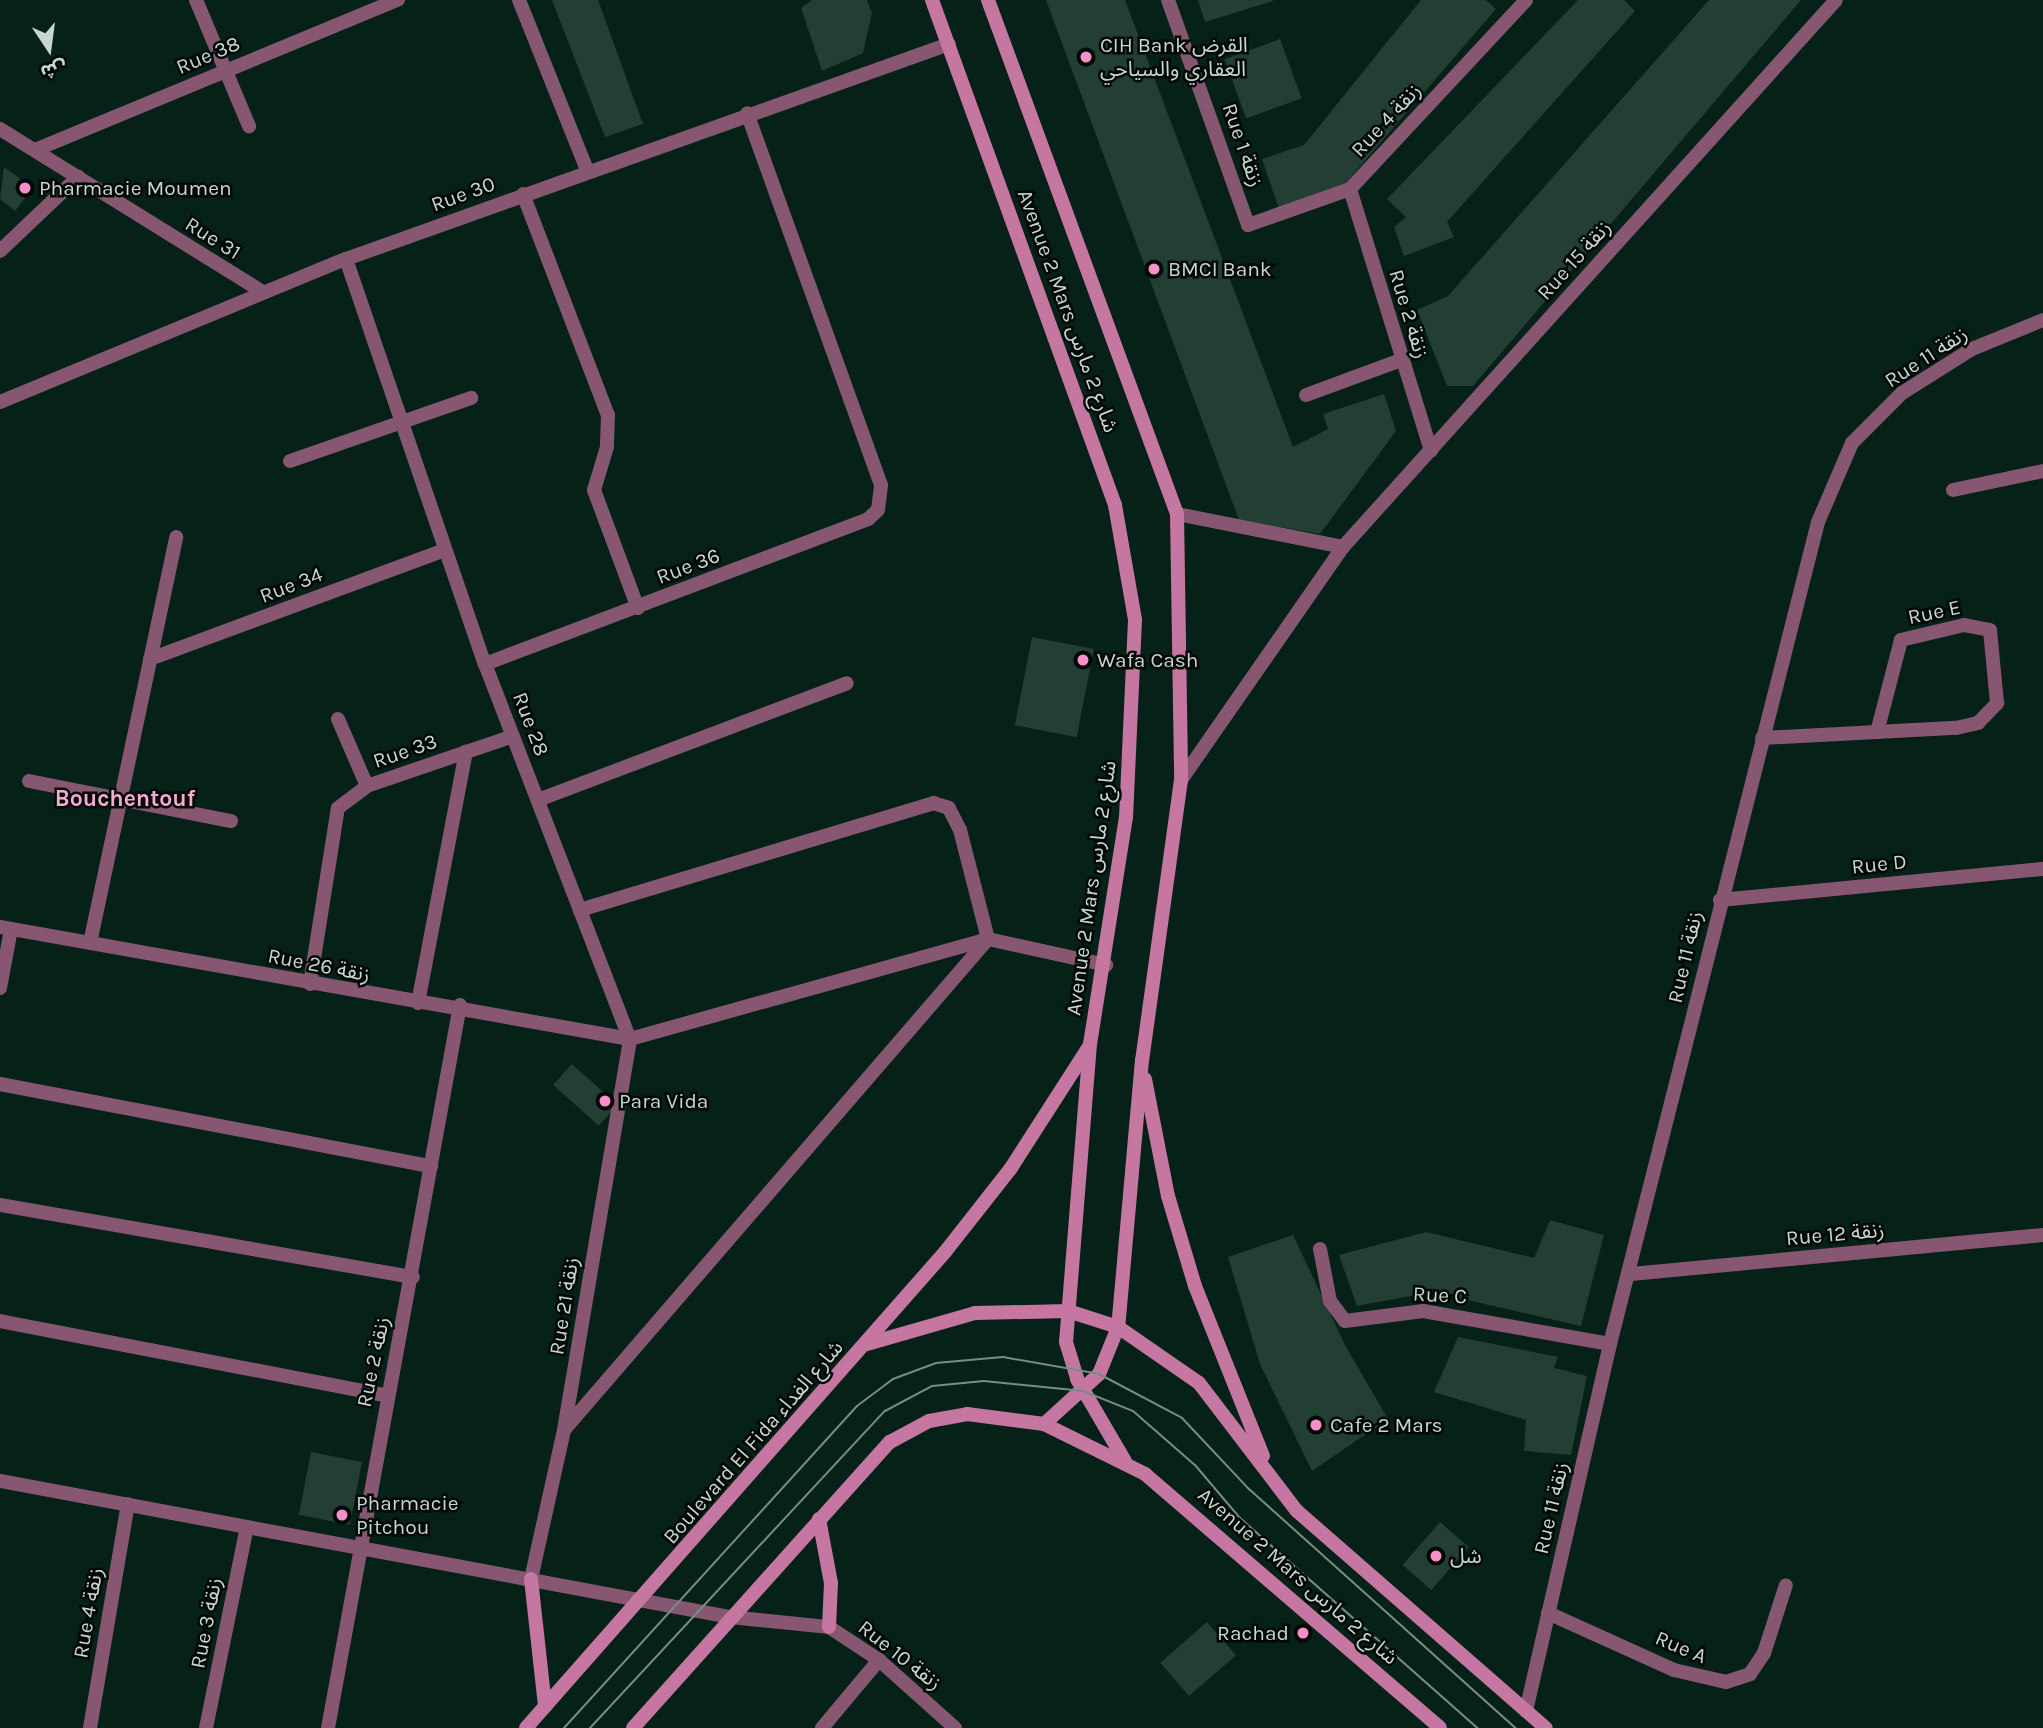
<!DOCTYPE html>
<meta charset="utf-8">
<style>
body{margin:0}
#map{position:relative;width:2043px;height:1728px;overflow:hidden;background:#062118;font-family:Karla,"Noto Sans Arabic",sans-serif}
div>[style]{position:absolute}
.building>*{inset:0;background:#233e33;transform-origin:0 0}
.pedestrian>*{height:14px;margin:-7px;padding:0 7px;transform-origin:7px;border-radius:7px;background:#875670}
.minor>*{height:14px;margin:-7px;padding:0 7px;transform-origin:7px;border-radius:7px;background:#875670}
.tertiary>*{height:14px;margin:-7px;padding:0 7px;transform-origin:7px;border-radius:7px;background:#875670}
.secondary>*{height:14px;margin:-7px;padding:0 7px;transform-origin:7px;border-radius:7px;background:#c576a1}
.tram>*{height:2px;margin:-1px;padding:0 1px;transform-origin:1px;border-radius:1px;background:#788c84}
.dots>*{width:19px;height:19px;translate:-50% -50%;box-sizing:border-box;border:4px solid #020805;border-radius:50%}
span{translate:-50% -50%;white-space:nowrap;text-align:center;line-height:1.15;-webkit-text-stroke:5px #020805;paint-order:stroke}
.poi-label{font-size:21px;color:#c7d6cf}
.left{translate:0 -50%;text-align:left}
.right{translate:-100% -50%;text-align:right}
.street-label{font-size:21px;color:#c7d6cf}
.neighbourhood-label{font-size:23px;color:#f4aad1;font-weight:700}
.north{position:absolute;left:14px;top:14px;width:70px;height:70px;-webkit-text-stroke:5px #020805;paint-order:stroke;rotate:167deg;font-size:19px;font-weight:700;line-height:28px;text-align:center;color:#c7d6cf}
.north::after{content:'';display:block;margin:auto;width:24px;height:32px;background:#c7d6cf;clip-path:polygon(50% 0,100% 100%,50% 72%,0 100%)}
</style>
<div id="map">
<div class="building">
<i style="clip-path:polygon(552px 0,598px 0,643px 124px,605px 137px)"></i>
<i style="clip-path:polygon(812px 0,867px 0,872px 13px,863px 53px,822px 71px,801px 8px)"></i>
<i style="clip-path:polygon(1046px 0,1125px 0,1293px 447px,1328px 429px,1323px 414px,1384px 394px,1396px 431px,1320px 534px,1239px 520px)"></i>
<i style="clip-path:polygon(1198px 0,1273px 0,1273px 1px,1205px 22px)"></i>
<i style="clip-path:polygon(1421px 0,1486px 0,1496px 9px,1344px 185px,1279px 209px,1262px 159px,1304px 145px)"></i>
<i style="clip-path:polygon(1578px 0,1624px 0,1635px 11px,1447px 222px,1454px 237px,1404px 256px,1394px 227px,1406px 217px,1387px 199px)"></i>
<i style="clip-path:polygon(1709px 0,1801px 0,1473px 386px,1447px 386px,1417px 310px,1448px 296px)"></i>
<i style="left:1280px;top:39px;width:63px;height:59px;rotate:70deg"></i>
<i style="clip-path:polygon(4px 167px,33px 188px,15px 211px,0 199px)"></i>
<i style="left:1032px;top:637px;width:63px;height:90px;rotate:11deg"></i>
<i style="left:572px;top:1064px;width:61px;height:28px;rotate:42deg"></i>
<i style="clip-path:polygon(1550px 1220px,1604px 1235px,1581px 1326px,1432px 1292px,1357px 1306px,1339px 1255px,1426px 1232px,1534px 1258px)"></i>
<i style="clip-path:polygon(1293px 1235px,1346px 1347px,1388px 1419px,1312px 1471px,1260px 1364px,1228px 1257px)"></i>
<i style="clip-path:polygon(1458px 1337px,1558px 1357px,1554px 1368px,1587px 1376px,1571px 1455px,1524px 1451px,1526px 1420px,1434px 1392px)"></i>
<i style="left:311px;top:1452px;width:52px;height:64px;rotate:11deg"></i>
<i style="left:1440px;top:1522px;width:38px;height:57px;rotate:41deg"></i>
<i style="left:1207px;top:1622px;width:44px;height:62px;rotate:49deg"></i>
</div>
<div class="pedestrian">
<i style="left:0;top:251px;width:108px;rotate:-43.5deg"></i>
<i style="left:290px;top:461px;width:192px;rotate:-19.2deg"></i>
</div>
<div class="minor">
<i style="left:196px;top:0;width:137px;rotate:67.2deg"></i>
<i style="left:519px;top:0;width:183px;rotate:68.2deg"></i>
<i style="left:1168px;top:0;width:239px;rotate:70.4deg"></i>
<i style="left:1248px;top:225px;width:108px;rotate:-19.4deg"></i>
<i style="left:1350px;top:189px;width:258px;rotate:-47deg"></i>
<i style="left:0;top:129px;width:309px;rotate:31.8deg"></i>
<i style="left:35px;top:150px;width:393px;rotate:-22.5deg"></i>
<i style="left:1350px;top:189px;width:274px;rotate:72.8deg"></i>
<i style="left:523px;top:194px;width:237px;rotate:69deg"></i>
<i style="left:608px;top:415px;width:32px;rotate:92deg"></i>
<i style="left:607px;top:447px;width:45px;rotate:106.8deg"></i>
<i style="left:594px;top:490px;width:126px;rotate:69.6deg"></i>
<i style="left:346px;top:259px;width:428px;rotate:71.1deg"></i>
<i style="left:485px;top:664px;width:402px;rotate:68.9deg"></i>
<i style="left:1306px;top:395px;width:101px;rotate:-20.2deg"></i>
<i style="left:0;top:402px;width:374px;rotate:-22.5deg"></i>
<i style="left:346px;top:259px;width:640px;rotate:-19.62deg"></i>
<i style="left:1953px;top:490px;width:92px;rotate:-11.9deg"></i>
<i style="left:1177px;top:514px;width:169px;rotate:11.2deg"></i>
<i style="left:150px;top:659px;width:314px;rotate:-20.3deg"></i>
<i style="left:485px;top:664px;width:410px;rotate:-20.7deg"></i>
<i style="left:868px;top:519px;width:13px;rotate:-42deg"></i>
<i style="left:878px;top:510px;width:25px;rotate:-83deg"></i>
<i style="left:881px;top:485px;width:395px;rotate:-109.8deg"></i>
<i style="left:338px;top:719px;width:73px;rotate:66.6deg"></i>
<i style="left:1762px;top:738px;width:194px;rotate:-3deg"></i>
<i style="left:1956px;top:728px;width:23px;rotate:-13deg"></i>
<i style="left:1978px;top:723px;width:28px;rotate:-46deg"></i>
<i style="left:1997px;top:703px;width:73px;rotate:-95.5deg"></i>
<i style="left:1990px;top:630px;width:26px;rotate:-169deg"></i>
<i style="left:1964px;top:625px;width:65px;rotate:166.6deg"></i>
<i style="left:1901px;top:640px;width:95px;rotate:104.6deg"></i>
<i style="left:1181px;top:780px;width:284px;rotate:-55.2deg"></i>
<i style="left:1343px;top:547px;width:736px;rotate:-47.97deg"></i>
<i style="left:29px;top:781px;width:206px;rotate:11.2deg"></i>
<i style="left:538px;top:800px;width:330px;rotate:-20.7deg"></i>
<i style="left:1720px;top:900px;width:324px;rotate:-5.5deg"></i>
<i style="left:0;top:927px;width:640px;rotate:10.08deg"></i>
<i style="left:630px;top:1039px;width:372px;rotate:-15.6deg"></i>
<i style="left:988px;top:939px;width:121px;rotate:12.4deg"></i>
<i style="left:90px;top:943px;width:415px;rotate:-78deg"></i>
<i style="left:310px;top:984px;width:178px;rotate:-81deg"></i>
<i style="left:338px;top:808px;width:36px;rotate:-37deg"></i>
<i style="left:367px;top:786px;width:154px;rotate:-18.9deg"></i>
<i style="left:0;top:988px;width:60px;rotate:-79.4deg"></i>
<i style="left:418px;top:1003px;width:256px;rotate:-79.2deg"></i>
<i style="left:0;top:1084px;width:439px;rotate:10.8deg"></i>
<i style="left:0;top:1205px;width:419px;rotate:9.9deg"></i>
<i style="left:1320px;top:1249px;width:53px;rotate:79.1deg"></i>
<i style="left:1330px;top:1301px;width:25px;rotate:53deg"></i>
<i style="left:1345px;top:1321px;width:79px;rotate:-7.3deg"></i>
<i style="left:1423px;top:1311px;width:190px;rotate:10deg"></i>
<i style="left:1631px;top:1274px;width:414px;rotate:-5.4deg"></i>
<i style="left:0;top:1321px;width:393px;rotate:10.9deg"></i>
<i style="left:564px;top:1430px;width:649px;rotate:-49.19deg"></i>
<i style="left:988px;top:939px;width:113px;rotate:-104.4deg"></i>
<i style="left:960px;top:830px;width:25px;rotate:-117deg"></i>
<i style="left:949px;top:808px;width:16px;rotate:-162deg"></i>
<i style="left:934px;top:803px;width:370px;rotate:163.2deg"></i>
<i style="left:531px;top:1579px;width:153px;rotate:-77.5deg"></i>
<i style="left:564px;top:1430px;width:397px;rotate:-80.4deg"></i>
<i style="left:1548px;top:1613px;width:138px;rotate:24.3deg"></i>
<i style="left:1674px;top:1670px;width:53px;rotate:13deg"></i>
<i style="left:1726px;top:1682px;width:25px;rotate:-18deg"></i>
<i style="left:1750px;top:1674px;width:25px;rotate:-56deg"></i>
<i style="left:1764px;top:1653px;width:71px;rotate:-72.1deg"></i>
<i style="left:730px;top:1617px;width:100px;rotate:5.8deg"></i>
<i style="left:829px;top:1627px;width:60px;rotate:33.4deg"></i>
<i style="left:879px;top:1660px;width:102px;rotate:41.8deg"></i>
<i style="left:1526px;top:1711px;width:376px;rotate:-77.1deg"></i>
<i style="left:1610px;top:1344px;width:848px;rotate:-75.8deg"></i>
<i style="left:1818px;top:522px;width:86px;rotate:-66.7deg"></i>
<i style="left:1852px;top:443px;width:71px;rotate:-45deg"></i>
<i style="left:1902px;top:393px;width:83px;rotate:-32.2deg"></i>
<i style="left:1972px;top:349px;width:77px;rotate:-22.2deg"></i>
<i style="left:90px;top:1728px;width:227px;rotate:-80.4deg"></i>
<i style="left:206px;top:1728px;width:205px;rotate:-78.5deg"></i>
<i style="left:328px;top:1728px;width:735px;rotate:-79.65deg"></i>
<i style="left:822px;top:1728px;width:89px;rotate:-50deg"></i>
</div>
<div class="tertiary">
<i style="left:0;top:1481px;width:743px;rotate:10.55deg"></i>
</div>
<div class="secondary">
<i style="left:932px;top:0;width:537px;rotate:70.08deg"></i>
<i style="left:1115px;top:505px;width:117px;rotate:80.1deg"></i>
<i style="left:1135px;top:620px;width:197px;rotate:92.6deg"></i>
<i style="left:1126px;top:817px;width:230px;rotate:99deg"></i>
<i style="left:1090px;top:1044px;width:299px;rotate:94.6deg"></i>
<i style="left:1066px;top:1342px;width:39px;rotate:73deg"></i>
<i style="left:1077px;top:1379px;width:95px;rotate:59.7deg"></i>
<i style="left:988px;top:0;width:548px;rotate:69.81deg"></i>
<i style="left:1177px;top:514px;width:266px;rotate:89.1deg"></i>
<i style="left:1181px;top:780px;width:283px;rotate:97.9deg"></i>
<i style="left:1142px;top:1060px;width:268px;rotate:95.1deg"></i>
<i style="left:1118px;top:1327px;width:51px;rotate:112deg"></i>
<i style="left:1099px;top:1374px;width:74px;rotate:137.7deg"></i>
<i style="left:1145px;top:1079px;width:119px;rotate:78.9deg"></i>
<i style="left:1168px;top:1196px;width:94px;rotate:73.3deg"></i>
<i style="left:1195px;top:1286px;width:183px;rotate:68.2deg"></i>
<i style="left:867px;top:1344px;width:112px;rotate:-16deg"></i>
<i style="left:975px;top:1313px;width:93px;rotate:-1.2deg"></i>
<i style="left:1068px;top:1311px;width:52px;rotate:17.7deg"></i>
<i style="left:1118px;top:1327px;width:98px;rotate:34.7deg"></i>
<i style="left:1199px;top:1383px;width:161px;rotate:52.6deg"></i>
<i style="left:1297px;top:1511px;width:330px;rotate:41.1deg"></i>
<i style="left:819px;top:1519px;width:65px;rotate:79.4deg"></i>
<i style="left:831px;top:1583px;width:44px;rotate:92.6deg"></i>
<i style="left:531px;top:1579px;width:128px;rotate:83.7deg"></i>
<i style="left:526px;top:1728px;width:634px;rotate:-48.64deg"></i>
<i style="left:945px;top:1252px;width:107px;rotate:-51.8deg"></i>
<i style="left:1011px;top:1168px;width:143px;rotate:-57.3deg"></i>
<i style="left:633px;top:1728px;width:385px;rotate:-48.1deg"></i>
<i style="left:890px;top:1442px;width:44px;rotate:-28.3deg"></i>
<i style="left:929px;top:1421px;width:39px;rotate:-10deg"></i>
<i style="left:967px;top:1414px;width:78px;rotate:7.4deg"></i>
<i style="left:1044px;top:1424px;width:113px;rotate:26.3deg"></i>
<i style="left:1145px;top:1474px;width:389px;rotate:40.7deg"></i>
</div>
<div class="tram">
<i style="left:564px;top:1728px;width:435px;rotate:-47.7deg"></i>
<i style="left:857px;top:1406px;width:45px;rotate:-36.9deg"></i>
<i style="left:893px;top:1379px;width:46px;rotate:-20.4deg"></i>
<i style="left:936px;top:1363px;width:67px;rotate:-5.1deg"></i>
<i style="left:1003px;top:1357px;width:97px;rotate:10deg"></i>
<i style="left:1099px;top:1374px;width:94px;rotate:27.9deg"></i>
<i style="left:1182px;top:1418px;width:98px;rotate:46.7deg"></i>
<i style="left:1249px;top:1489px;width:358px;rotate:41.9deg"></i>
<i style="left:590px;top:1728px;width:433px;rotate:-47.1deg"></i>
<i style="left:885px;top:1411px;width:53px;rotate:-28deg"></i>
<i style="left:932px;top:1386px;width:52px;rotate:-5.5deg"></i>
<i style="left:984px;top:1381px;width:100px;rotate:5.8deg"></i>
<i style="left:1083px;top:1391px;width:54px;rotate:21.8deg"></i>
<i style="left:1133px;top:1411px;width:82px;rotate:41.1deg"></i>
<i style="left:1195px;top:1465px;width:70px;rotate:49.7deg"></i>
<i style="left:1240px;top:1518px;width:317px;rotate:41.5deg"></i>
</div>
<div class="dots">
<i style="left:1086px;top:57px;background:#f98fca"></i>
<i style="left:25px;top:188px;background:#f98fca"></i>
<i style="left:1154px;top:269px;background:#f98fca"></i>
<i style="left:1083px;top:660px;background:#f98fca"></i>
<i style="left:605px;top:1101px;background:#f98fca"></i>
<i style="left:1316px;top:1425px;background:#f98fca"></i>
<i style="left:342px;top:1515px;background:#f98fca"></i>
<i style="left:1436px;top:1556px;background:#f98fca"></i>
<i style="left:1303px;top:1633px;background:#f98fca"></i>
</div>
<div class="poi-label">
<span class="left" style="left:1100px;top:57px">CIH Bank القرض<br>العقاري والسياحي</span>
<span class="left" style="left:39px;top:188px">Pharmacie Moumen</span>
<span class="left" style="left:1168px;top:269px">BMCI Bank</span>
<span class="left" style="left:1097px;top:660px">Wafa Cash</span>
<span class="left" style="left:619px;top:1101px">Para Vida</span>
<span class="left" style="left:1330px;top:1425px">Cafe 2 Mars</span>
<span class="left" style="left:356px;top:1515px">Pharmacie<br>Pitchou</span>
<span class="left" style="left:1450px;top:1556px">شل</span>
<span class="right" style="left:1289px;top:1633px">Rachad</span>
</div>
<div class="street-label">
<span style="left:208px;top:55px;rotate:-23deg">Rue 38</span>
<span style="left:1386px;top:120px;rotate:-47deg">Rue 4 زنقة</span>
<span style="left:1243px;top:145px;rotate:71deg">Rue 1 زنقة</span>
<span style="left:463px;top:194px;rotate:-20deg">Rue 30</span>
<span style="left:213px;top:238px;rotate:32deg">Rue 31</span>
<span style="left:1574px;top:260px;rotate:-48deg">Rue 15 زنقة</span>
<span style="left:1068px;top:311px;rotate:70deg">Avenue 2 Mars شارع 2 مارس</span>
<span style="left:1409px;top:314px;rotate:73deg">Rue 2 زنقة</span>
<span style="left:1926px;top:357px;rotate:-33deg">Rue 11 زنقة</span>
<span style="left:688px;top:566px;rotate:-21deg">Rue 36</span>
<span style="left:291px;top:585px;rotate:-21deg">Rue 34</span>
<span style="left:1934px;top:612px;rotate:-12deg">Rue E</span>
<span style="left:531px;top:724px;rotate:69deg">Rue 28</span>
<span style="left:405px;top:751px;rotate:-19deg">Rue 33</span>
<span style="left:1879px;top:864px;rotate:-6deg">Rue D</span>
<span style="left:1091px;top:888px;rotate:-82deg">Avenue 2 Mars شارع 2 مارس</span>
<span style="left:1685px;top:957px;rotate:-77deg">Rue 11 زنقة</span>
<span style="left:319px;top:965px;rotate:11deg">Rue 26 زنقة</span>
<span style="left:1835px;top:1234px;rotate:-5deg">Rue 12 زنقة</span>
<span style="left:1440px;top:1295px;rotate:3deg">Rue C</span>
<span style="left:564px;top:1306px;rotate:-81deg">Rue 21 زنقة</span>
<span style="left:373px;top:1362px;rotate:-78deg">Rue 2 زنقة</span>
<span style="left:753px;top:1442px;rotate:-49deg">Boulevard El Fida شارع الفداء</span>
<span style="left:1551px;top:1508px;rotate:-77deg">Rue 11 زنقة</span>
<span style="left:1298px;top:1576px;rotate:41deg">Avenue 2 Mars شارع 2 مارس</span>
<span style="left:88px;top:1613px;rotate:-80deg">Rue 4 زنقة</span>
<span style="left:206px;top:1623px;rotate:-79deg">Rue 3 زنقة</span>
<span style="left:1681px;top:1647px;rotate:23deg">Rue A</span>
<span style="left:900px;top:1655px;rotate:38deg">Rue 10 زنقة</span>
</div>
<div class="neighbourhood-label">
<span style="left:125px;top:799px">Bouchentouf</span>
</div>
<div class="north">ش</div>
</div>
